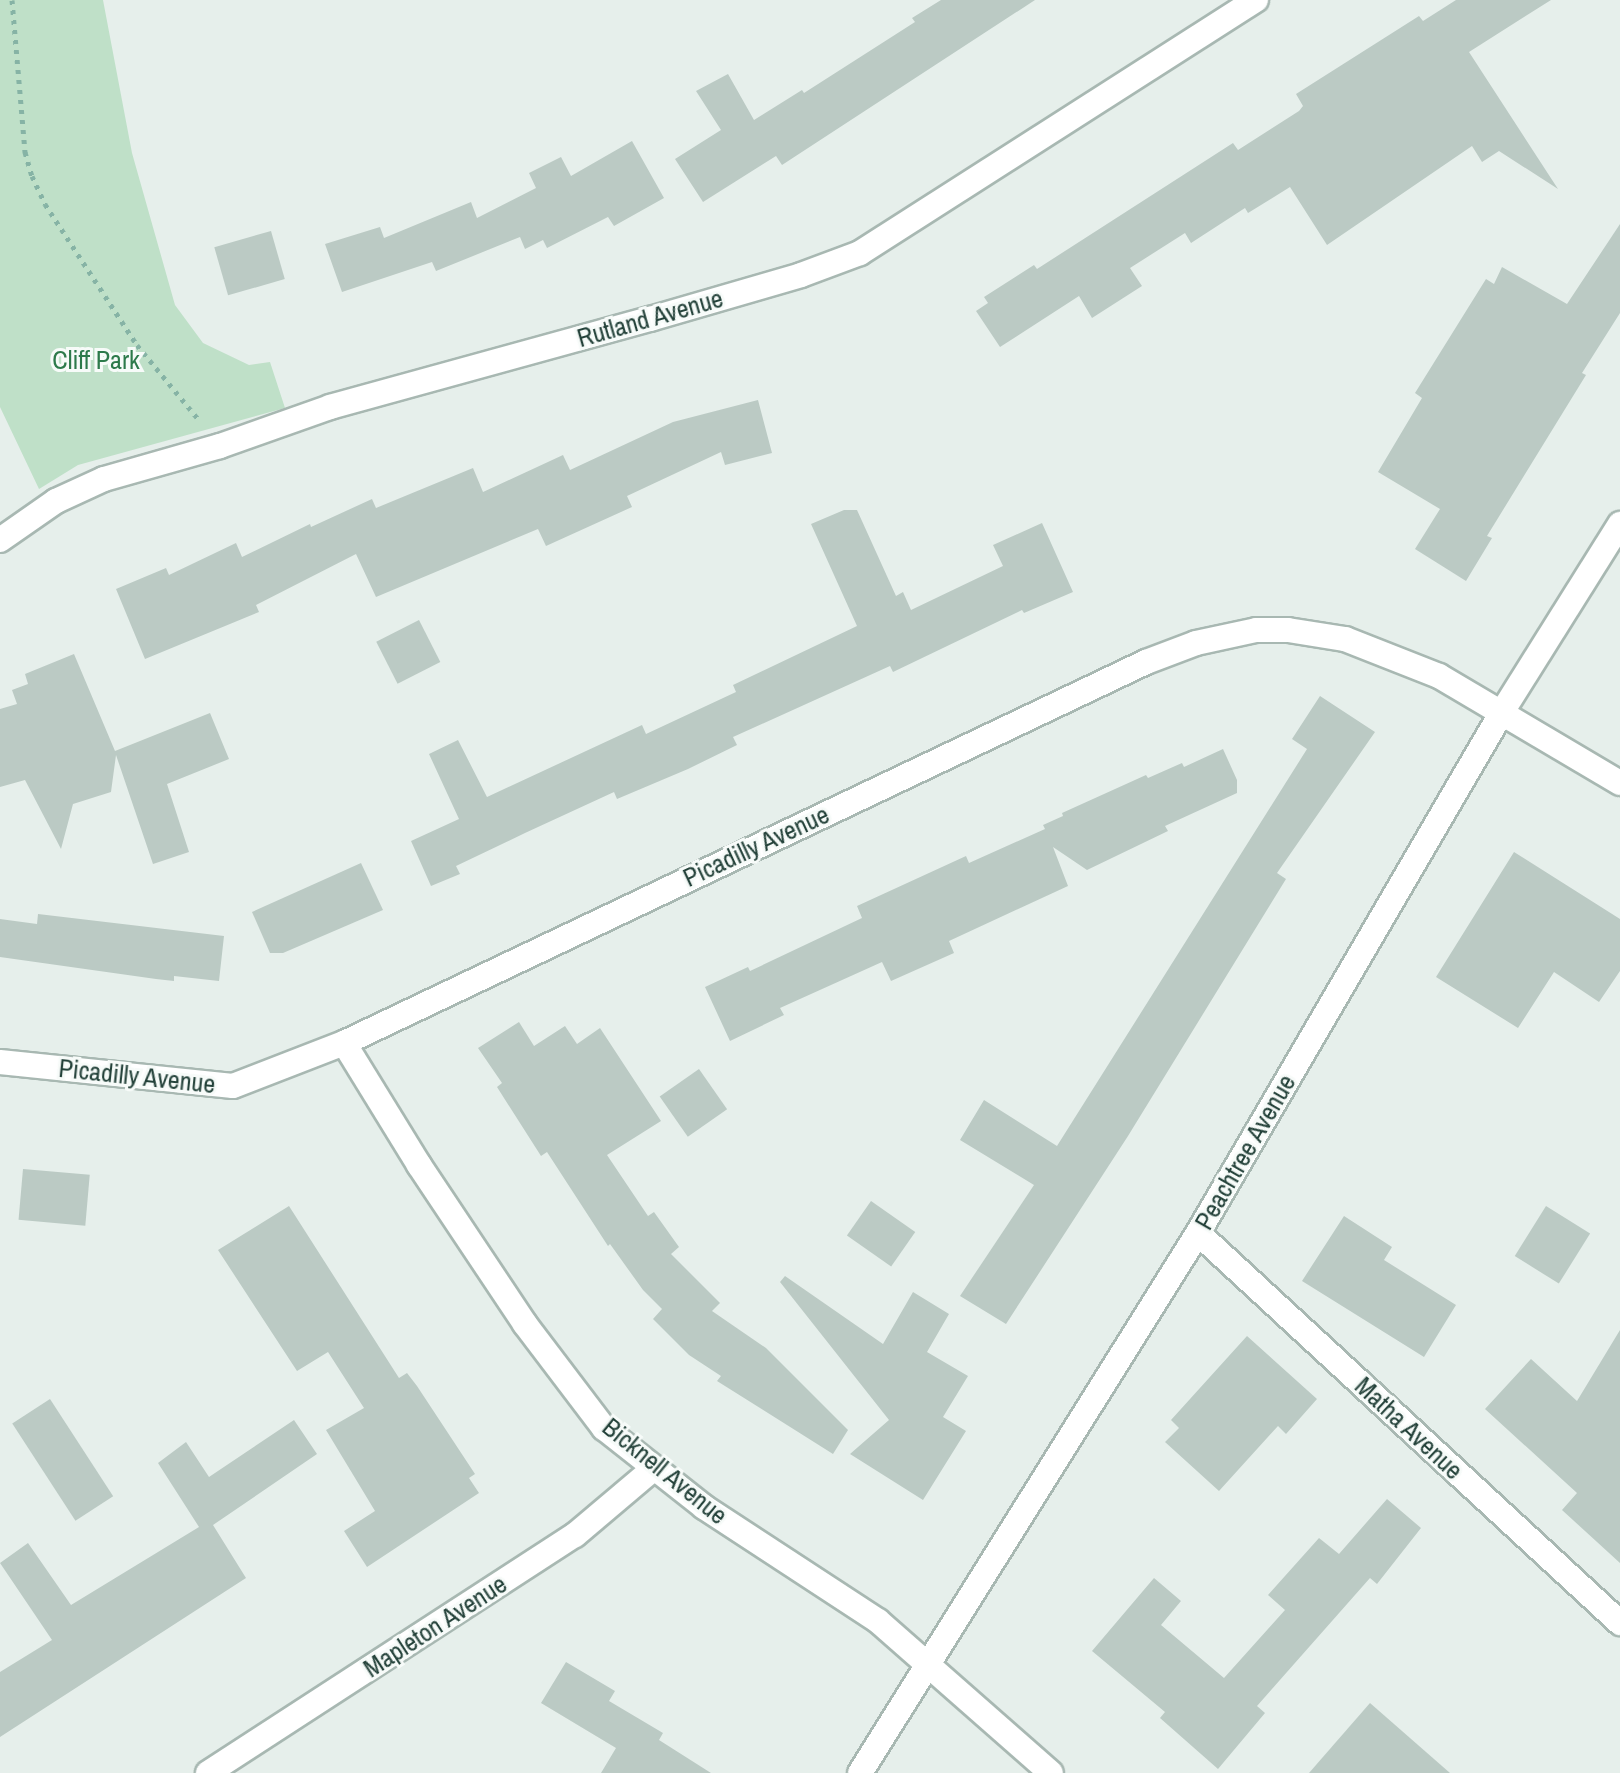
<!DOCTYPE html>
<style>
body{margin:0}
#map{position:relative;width:1620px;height:1773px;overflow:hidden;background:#e6efeb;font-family:"Archivo Narrow",sans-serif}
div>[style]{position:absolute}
.green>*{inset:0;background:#bfe0c8}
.building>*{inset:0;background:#bbcac4;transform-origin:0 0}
.path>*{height:5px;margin-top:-2.5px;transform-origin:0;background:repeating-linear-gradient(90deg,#86b3a5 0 4px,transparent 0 10px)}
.roads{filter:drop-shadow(2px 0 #a8b8b2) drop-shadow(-2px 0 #a8b8b2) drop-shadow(0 2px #a8b8b2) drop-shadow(0 -2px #a8b8b2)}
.minor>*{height:24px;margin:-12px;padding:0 12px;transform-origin:12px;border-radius:12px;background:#fff}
span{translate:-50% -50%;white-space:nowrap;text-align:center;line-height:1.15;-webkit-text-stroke:6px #f7fbf9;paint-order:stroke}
.street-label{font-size:26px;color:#24423a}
.park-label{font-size:26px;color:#2d7a4b}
</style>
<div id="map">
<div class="green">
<i style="clip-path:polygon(0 0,103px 0,132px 153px,175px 305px,203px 343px,249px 365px,270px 362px,285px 408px,78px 465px,39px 489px,0 407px)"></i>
</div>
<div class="building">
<i style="clip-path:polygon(941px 0,1035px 0,782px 165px,776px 156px,703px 202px,675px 159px,721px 130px,696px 91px,728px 74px,754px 120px,802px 90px,804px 93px,915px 22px,912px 18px)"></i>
<i style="clip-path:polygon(1456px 0,1551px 0,1469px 52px,1558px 189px,1499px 151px,1482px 162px,1472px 146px,1327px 245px,1290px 187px,1248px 213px,1245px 208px,1191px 243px,1185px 233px,1130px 268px,1142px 286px,1092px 318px,1079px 296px,1000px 347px,976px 311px,988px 303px,984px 297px,1034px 265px,1037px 269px,1233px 143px,1238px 150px,1299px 111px,1303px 106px,1296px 94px,1419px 16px,1423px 21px)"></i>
<i style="clip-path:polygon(632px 141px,664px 198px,614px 226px,608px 217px,547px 248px,543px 240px,525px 249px,520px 237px,436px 271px,432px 262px,342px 292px,325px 244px,380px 227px,384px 238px,471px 202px,477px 218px,536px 188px,529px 173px,561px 157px,571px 176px)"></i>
<i style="clip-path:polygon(1620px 224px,1620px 313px,1582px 373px,1586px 375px,1487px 536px,1492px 538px,1466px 581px,1415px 549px,1440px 509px,1378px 472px,1422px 398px,1415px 393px,1486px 279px,1494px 284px,1502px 267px,1567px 304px)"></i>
<i style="left:271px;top:231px;width:50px;height:59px;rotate:74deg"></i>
<i style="clip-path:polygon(758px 400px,772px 453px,725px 465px,721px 452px,627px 496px,632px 507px,546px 546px,538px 529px,376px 597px,356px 554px,256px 605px,259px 612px,145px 659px,116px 589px,166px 568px,169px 575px,236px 543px,242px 557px,310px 524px,311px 527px,372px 499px,376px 508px,473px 468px,483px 492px,563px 455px,570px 470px,673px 422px)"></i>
<i style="clip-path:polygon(844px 510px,857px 510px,896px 596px,903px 592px,911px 610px,1003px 566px,993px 545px,1042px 523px,1073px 592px,1024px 613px,1022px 610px,893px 672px,890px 666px,733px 737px,737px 745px,688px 769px,617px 799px,614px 792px,525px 833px,456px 866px,460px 874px,431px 886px,411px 841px,459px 819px,429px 754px,458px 740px,487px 797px,642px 725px,646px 734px,736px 692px,733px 685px,857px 626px,811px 524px)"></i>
<i style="left:419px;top:620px;width:47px;height:48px;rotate:63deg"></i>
<i style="clip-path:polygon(74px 654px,115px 751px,210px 713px,229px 759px,167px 784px,189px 852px,153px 864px,116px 755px,111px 792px,73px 804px,61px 849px,25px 780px,0 787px,0 709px,17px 704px,12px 690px,28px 684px,25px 674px)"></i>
<i style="clip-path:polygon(1320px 696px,1375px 732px,1277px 873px,1286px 879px,1128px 1136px,1006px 1324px,960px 1296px,1034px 1185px,960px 1140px,984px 1100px,1057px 1146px,1307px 749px,1292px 739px)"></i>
<i style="clip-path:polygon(1223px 749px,1237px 780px,1237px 793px,1165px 826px,1168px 831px,1087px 870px,1053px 847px,1068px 886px,949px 941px,954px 953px,891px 981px,882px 962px,780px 1008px,784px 1015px,730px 1041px,705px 987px,748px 967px,750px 971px,862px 918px,857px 906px,966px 856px,969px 863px,1045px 829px,1043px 825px,1063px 816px,1062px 813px,1146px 775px,1148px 778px,1182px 763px,1184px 767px)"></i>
<i style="clip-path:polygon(1514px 852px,1620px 919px,1620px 971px,1599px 1002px,1554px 972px,1518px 1028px,1436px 977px)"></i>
<i style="clip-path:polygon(361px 863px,383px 910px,283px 953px,270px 953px,252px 912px)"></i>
<i style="clip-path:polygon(38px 914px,224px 936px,219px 981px,174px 976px,174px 981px,156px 979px,0 957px,0 919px,37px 924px)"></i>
<i style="clip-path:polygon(519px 1022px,534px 1046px,565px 1026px,577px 1044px,600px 1028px,661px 1121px,607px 1155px,648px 1216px,654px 1212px,679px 1247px,671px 1254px,720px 1303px,712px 1311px,766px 1348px,848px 1430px,833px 1454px,717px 1381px,721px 1376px,689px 1355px,653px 1319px,662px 1309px,643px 1290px,610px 1244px,608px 1246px,547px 1152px,541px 1156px,497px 1087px,502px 1083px,478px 1048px)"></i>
<i style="left:699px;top:1069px;width:49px;height:48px;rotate:55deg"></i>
<i style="left:23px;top:1169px;width:67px;height:51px;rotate:5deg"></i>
<i style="left:871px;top:1201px;width:54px;height:42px;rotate:35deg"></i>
<i style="clip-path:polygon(289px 1206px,399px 1378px,407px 1373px,417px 1386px,475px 1474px,469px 1478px,479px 1493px,367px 1567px,344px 1531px,375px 1511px,326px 1430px,364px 1408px,328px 1352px,297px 1371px,218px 1250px)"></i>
<i style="left:1546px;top:1206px;width:52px;height:59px;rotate:32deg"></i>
<i style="clip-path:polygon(1344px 1216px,1392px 1247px,1384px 1260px,1456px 1305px,1424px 1357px,1302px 1281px)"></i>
<i style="clip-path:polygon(785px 1276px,883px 1344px,913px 1292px,949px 1314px,927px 1352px,968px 1376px,943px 1417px,966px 1431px,923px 1500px,850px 1454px,889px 1420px,780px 1282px)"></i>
<i style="clip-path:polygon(1620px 1330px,1620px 1563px,1562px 1510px,1577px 1493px,1485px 1409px,1531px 1359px,1577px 1401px)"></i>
<i style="clip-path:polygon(1247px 1336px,1317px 1399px,1286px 1434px,1278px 1426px,1219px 1491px,1165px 1442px,1179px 1428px,1171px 1420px)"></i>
<i style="left:50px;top:1399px;width:116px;height:45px;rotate:57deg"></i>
<i style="clip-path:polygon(294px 1420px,317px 1454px,213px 1525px,246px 1578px,0 1737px,0 1672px,52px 1640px,0 1563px,28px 1543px,71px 1605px,199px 1527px,158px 1463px,186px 1442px,209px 1477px)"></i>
<i style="clip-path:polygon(1387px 1499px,1421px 1528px,1377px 1584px,1370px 1578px,1257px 1706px,1265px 1713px,1218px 1769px,1160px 1718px,1165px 1712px,1092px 1651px,1154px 1578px,1181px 1601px,1161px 1625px,1224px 1678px,1285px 1610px,1268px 1595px,1319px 1538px,1339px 1554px)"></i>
<i style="clip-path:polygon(566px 1662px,615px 1691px,609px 1701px,663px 1733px,659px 1740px,711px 1773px,601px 1773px,616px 1748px,541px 1703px)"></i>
<i style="clip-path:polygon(1370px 1703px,1450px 1773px,1309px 1773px)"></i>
</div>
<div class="path">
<i style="left:12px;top:0;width:153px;rotate:85.1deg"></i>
<i style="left:25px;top:152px;width:25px;rotate:74deg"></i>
<i style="left:32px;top:176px;width:31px;rotate:65deg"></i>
<i style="left:45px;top:204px;width:168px;rotate:56.9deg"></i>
<i style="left:137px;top:345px;width:97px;rotate:50.4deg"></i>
</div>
<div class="roads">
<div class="minor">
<i style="left:0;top:540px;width:68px;rotate:-34.9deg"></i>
<i style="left:56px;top:501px;width:53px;rotate:-24.6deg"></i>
<i style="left:104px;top:479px;width:121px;rotate:-15.9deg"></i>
<i style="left:220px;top:446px;width:117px;rotate:-19.5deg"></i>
<i style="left:330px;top:407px;width:332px;rotate:-15.4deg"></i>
<i style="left:650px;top:319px;width:157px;rotate:-16.2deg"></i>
<i style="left:801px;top:275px;width:63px;rotate:-20.4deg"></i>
<i style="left:860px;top:253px;width:470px;rotate:-32.6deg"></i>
<i style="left:344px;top:1043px;width:143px;rotate:58.4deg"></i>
<i style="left:419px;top:1165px;width:191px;rotate:56.3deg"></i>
<i style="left:525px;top:1324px;width:131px;rotate:52.8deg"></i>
<i style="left:604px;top:1428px;width:127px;rotate:38.3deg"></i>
<i style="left:704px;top:1507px;width:208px;rotate:33.2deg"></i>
<i style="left:878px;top:1621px;width:230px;rotate:41.3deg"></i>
<i style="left:0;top:1062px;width:234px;rotate:5.9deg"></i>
<i style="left:233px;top:1086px;width:119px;rotate:-21.2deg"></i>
<i style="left:344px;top:1043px;width:888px;rotate:-25.41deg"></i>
<i style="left:1146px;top:662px;width:53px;rotate:-20.8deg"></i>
<i style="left:1196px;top:643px;width:61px;rotate:-12.2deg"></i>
<i style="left:1256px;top:630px;width:32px"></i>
<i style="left:1288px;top:630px;width:58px;rotate:9deg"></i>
<i style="left:1345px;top:639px;width:101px;rotate:21.5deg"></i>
<i style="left:1439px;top:676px;width:210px;rotate:30.6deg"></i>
<i style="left:1198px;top:1233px;width:575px;rotate:42.74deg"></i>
<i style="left:208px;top:1773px;width:437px;rotate:-33deg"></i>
<i style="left:575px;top:1535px;width:102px;rotate:-40.2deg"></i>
<i style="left:860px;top:1773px;width:637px;rotate:-57.96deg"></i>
<i style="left:1198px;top:1233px;width:603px;rotate:-59.74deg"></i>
<i style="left:1502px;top:712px;width:222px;rotate:-57.9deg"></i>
</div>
</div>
<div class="street-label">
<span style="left:650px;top:318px;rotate:-16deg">Rutland Avenue</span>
<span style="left:756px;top:846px;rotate:-25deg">Picadilly Avenue</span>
<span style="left:137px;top:1076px;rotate:6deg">Picadilly Avenue</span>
<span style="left:1245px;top:1152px;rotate:-60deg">Peachtree Avenue</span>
<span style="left:1409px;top:1428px;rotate:43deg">Matha Avenue</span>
<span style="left:665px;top:1471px;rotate:39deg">Bicknell Avenue</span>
<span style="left:435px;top:1626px;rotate:-33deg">Mapleton Avenue</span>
</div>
<div class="park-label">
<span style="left:96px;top:360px">Cliff Park</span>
</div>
</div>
